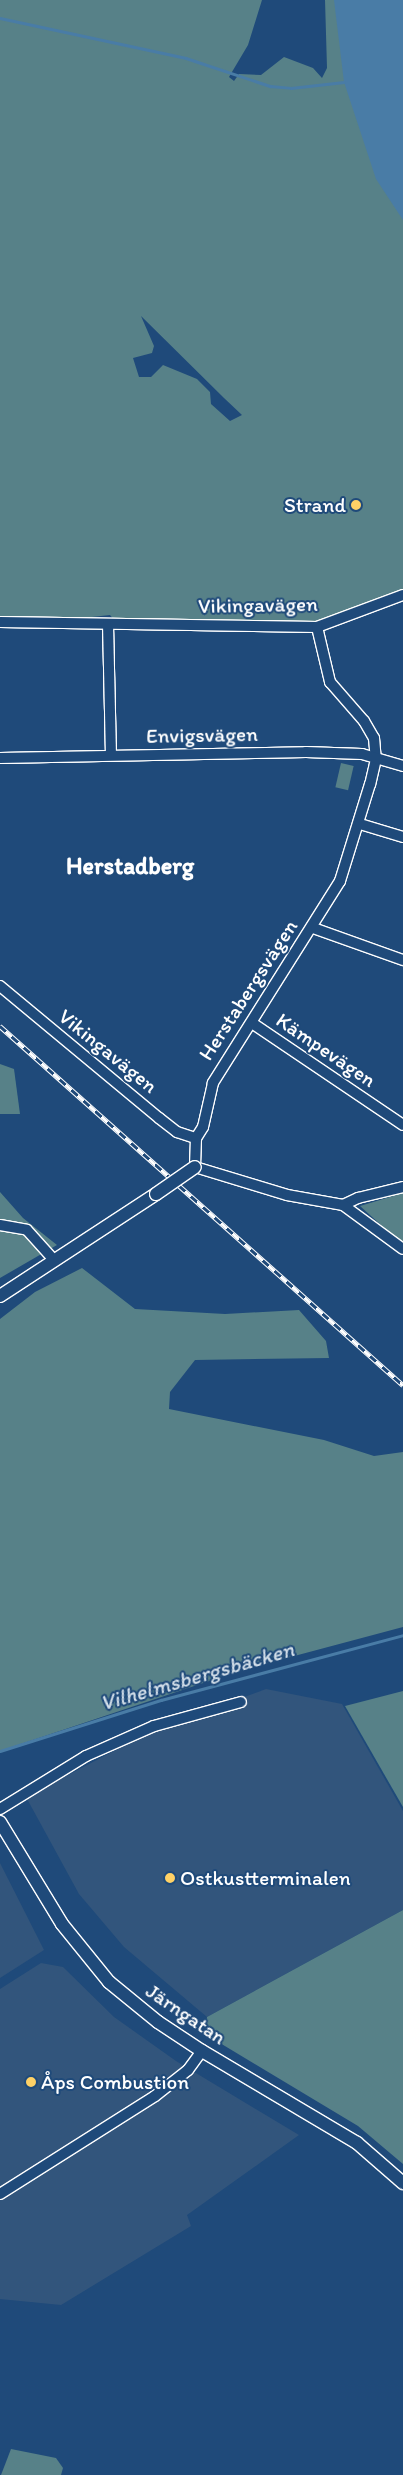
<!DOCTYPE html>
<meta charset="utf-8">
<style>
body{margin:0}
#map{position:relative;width:403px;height:2475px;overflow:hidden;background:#1f4a7a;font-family:Itim,sans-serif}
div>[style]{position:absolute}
.built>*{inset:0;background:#32557c}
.green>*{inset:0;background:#578188;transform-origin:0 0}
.water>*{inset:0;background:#497ca6}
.stream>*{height:2.5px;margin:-1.25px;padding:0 1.25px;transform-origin:1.25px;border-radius:1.25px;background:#497ca6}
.roads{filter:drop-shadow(1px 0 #fff) drop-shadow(-1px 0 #fff) drop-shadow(0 1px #fff) drop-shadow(0 -1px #fff)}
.minor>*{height:10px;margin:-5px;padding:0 5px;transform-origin:5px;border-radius:5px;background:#1f4a7a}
.tertiary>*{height:12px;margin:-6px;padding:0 6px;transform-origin:6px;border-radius:6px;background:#1f4a7a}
.rail>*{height:4.5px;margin-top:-2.25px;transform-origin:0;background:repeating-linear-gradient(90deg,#1f4a7a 0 8px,#fff 0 16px);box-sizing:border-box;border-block:1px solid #fff}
.bridges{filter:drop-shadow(1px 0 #fff) drop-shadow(-1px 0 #fff) drop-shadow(0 1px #fff) drop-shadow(0 -1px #fff)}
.tertiary-bridge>*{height:12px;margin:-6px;padding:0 6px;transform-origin:6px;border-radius:6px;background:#1f4a7a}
.dots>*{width:14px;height:14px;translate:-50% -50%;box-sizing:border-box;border:2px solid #1f4a7a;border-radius:50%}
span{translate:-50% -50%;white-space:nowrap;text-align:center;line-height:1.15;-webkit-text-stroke:4px #1f4a7a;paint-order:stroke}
.poi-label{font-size:21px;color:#fff}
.right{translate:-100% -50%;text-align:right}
.left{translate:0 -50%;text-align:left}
.street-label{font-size:21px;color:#fff}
.water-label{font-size:22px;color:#d2dee9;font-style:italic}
.quarter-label{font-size:24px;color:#fff;font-weight:700}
</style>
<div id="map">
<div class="built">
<i style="clip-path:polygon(266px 1689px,342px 1704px,403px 1811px,403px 1910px,207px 2017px,124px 1947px,79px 1894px,26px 1797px,154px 1730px)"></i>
<i style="clip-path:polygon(0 1863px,44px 1950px,0 1978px)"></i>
<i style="clip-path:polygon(41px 1963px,63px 1967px,114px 2017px,176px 2061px,299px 2135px,187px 2215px,191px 2226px,61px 2305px,0 2299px,0 1989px)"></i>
</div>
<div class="green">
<i style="clip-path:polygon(evenodd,0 0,262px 0,248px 45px,229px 77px,234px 81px,239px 74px,261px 75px,284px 57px,313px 68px,322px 78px,327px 68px,325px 0,367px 0,403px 170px,403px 592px,314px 627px,114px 620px,110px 615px,74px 619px,0 618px,0 0,141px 316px,224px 398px,242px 415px,230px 421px,211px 404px,210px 392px,197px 379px,163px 365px,151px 377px,139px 377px,133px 358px,152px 353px,154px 346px,141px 316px)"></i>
<i style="left:341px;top:763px;width:13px;height:25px;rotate:13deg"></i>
<i style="clip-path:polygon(0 1064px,14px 1069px,20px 1114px,0 1114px)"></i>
<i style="clip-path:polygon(0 1192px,23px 1218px,57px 1245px,0 1278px)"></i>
<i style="clip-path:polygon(403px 1193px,403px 1245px,360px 1206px)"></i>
<i style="clip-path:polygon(82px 1268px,135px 1309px,225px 1314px,299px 1310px,326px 1341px,329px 1358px,195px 1360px,170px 1392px,169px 1409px,324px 1440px,374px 1456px,403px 1452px,403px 1627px,242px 1670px,0 1751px,0 1319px,35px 1292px)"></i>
<i style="clip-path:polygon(403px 1691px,403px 1807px,345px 1706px)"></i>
<i style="clip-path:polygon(403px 1910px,403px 2164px,358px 2126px,205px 2034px,207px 2017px)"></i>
<i style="clip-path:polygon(11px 2449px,56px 2458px,63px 2468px,61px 2475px,1px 2475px)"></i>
</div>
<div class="water">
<i style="clip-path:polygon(334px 0,403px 0,403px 220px,376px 179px,344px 82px)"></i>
</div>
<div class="stream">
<i style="left:0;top:18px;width:190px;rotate:12.1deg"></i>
<i style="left:186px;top:58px;width:89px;rotate:18.4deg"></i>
<i style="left:270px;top:86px;width:21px;rotate:5deg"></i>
<i style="left:291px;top:88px;width:53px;rotate:-6.5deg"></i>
<i style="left:0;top:1751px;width:169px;rotate:-17.6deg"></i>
<i style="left:161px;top:1700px;width:251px;rotate:-15deg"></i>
</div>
<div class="roads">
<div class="minor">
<i style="left:0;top:622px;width:317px;rotate:0.9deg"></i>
<i style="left:317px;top:627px;width:92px;rotate:-20.4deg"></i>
<i style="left:108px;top:624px;width:130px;rotate:88.7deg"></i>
<i style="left:317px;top:627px;width:57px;rotate:76.7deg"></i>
<i style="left:330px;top:682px;width:52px;rotate:48.9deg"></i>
<i style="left:364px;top:721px;width:20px;rotate:60deg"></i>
<i style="left:374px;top:738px;width:21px;rotate:85deg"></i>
<i style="left:376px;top:759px;width:26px;rotate:103deg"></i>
<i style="left:370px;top:784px;width:102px;rotate:107.2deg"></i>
<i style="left:340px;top:881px;width:239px;rotate:122.2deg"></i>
<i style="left:213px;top:1083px;width:45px;rotate:102.8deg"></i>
<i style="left:203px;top:1127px;width:13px;rotate:122deg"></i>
<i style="left:196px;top:1138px;width:29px;rotate:92deg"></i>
<i style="left:195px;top:1167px;width:96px;rotate:16.9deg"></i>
<i style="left:287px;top:1195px;width:57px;rotate:10.1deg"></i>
<i style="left:343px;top:1205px;width:17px;rotate:-25deg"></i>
<i style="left:358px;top:1198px;width:46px;rotate:-13.7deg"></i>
<i style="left:0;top:758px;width:306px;rotate:-1.1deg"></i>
<i style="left:306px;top:752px;width:56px;rotate:2deg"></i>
<i style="left:362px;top:754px;width:43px;rotate:16.3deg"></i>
<i style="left:360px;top:824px;width:45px;rotate:16.8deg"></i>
<i style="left:313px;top:928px;width:96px;rotate:19.6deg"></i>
<i style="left:0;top:986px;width:207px;rotate:39.7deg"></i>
<i style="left:159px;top:1118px;width:23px;rotate:38deg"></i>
<i style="left:177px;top:1132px;width:20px;rotate:18deg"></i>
<i style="left:252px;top:1023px;width:182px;rotate:34deg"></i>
<i style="left:343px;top:1205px;width:74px;rotate:36.3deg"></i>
<i style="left:0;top:1225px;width:27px;rotate:10deg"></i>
<i style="left:27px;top:1230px;width:40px;rotate:48deg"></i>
<i style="left:0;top:1809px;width:101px;rotate:-31.6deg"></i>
<i style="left:86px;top:1756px;width:74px;rotate:-23.8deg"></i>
<i style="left:154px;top:1726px;width:90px;rotate:-15.4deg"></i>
<i style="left:0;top:2194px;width:183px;rotate:-32.3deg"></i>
<i style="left:155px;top:2096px;width:42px;rotate:-38.2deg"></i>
<i style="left:188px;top:2070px;width:24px;rotate:-54deg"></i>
</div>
<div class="tertiary">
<i style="left:0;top:1296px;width:186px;rotate:-33.2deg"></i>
<i style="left:0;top:1822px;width:119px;rotate:58.7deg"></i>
<i style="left:62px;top:1924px;width:75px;rotate:51deg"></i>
<i style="left:109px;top:1982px;width:63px;rotate:39.2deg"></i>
<i style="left:158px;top:2022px;width:53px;rotate:33.4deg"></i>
<i style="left:202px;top:2051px;width:180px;rotate:30.7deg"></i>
<i style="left:357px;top:2143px;width:61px;rotate:41deg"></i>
</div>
</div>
<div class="rail">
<i style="left:0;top:1026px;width:540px;rotate:41.7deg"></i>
</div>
<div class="bridges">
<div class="tertiary-bridge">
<i style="left:156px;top:1194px;width:47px;rotate:-34.7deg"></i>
</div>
</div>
<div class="dots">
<i style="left:356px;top:505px;background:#ffd166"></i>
<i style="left:170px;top:1878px;background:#ffd166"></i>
<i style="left:31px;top:2082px;background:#ffd166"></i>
</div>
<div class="poi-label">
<span class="right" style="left:346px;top:505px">Strand</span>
<span class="left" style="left:180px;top:1878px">Ostkustterminalen</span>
<span class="left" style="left:41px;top:2082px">Åps Combustion</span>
</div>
<div class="street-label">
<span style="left:258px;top:605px;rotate:-1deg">Vikingavägen</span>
<span style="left:202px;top:735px;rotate:-1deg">Envigsvägen</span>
<span style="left:248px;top:990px;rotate:-57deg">Herstabergsvägen</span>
<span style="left:326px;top:1050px;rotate:34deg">Kämpevägen</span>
<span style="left:108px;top:1051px;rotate:39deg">Vikingavägen</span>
<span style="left:186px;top:2014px;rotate:34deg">Järngatan</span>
</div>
<div class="water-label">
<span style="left:197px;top:1676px;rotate:-16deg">Vilhelmsbergsbäcken</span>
</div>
<div class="quarter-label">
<span style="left:130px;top:866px">Herstadberg</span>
</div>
</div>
